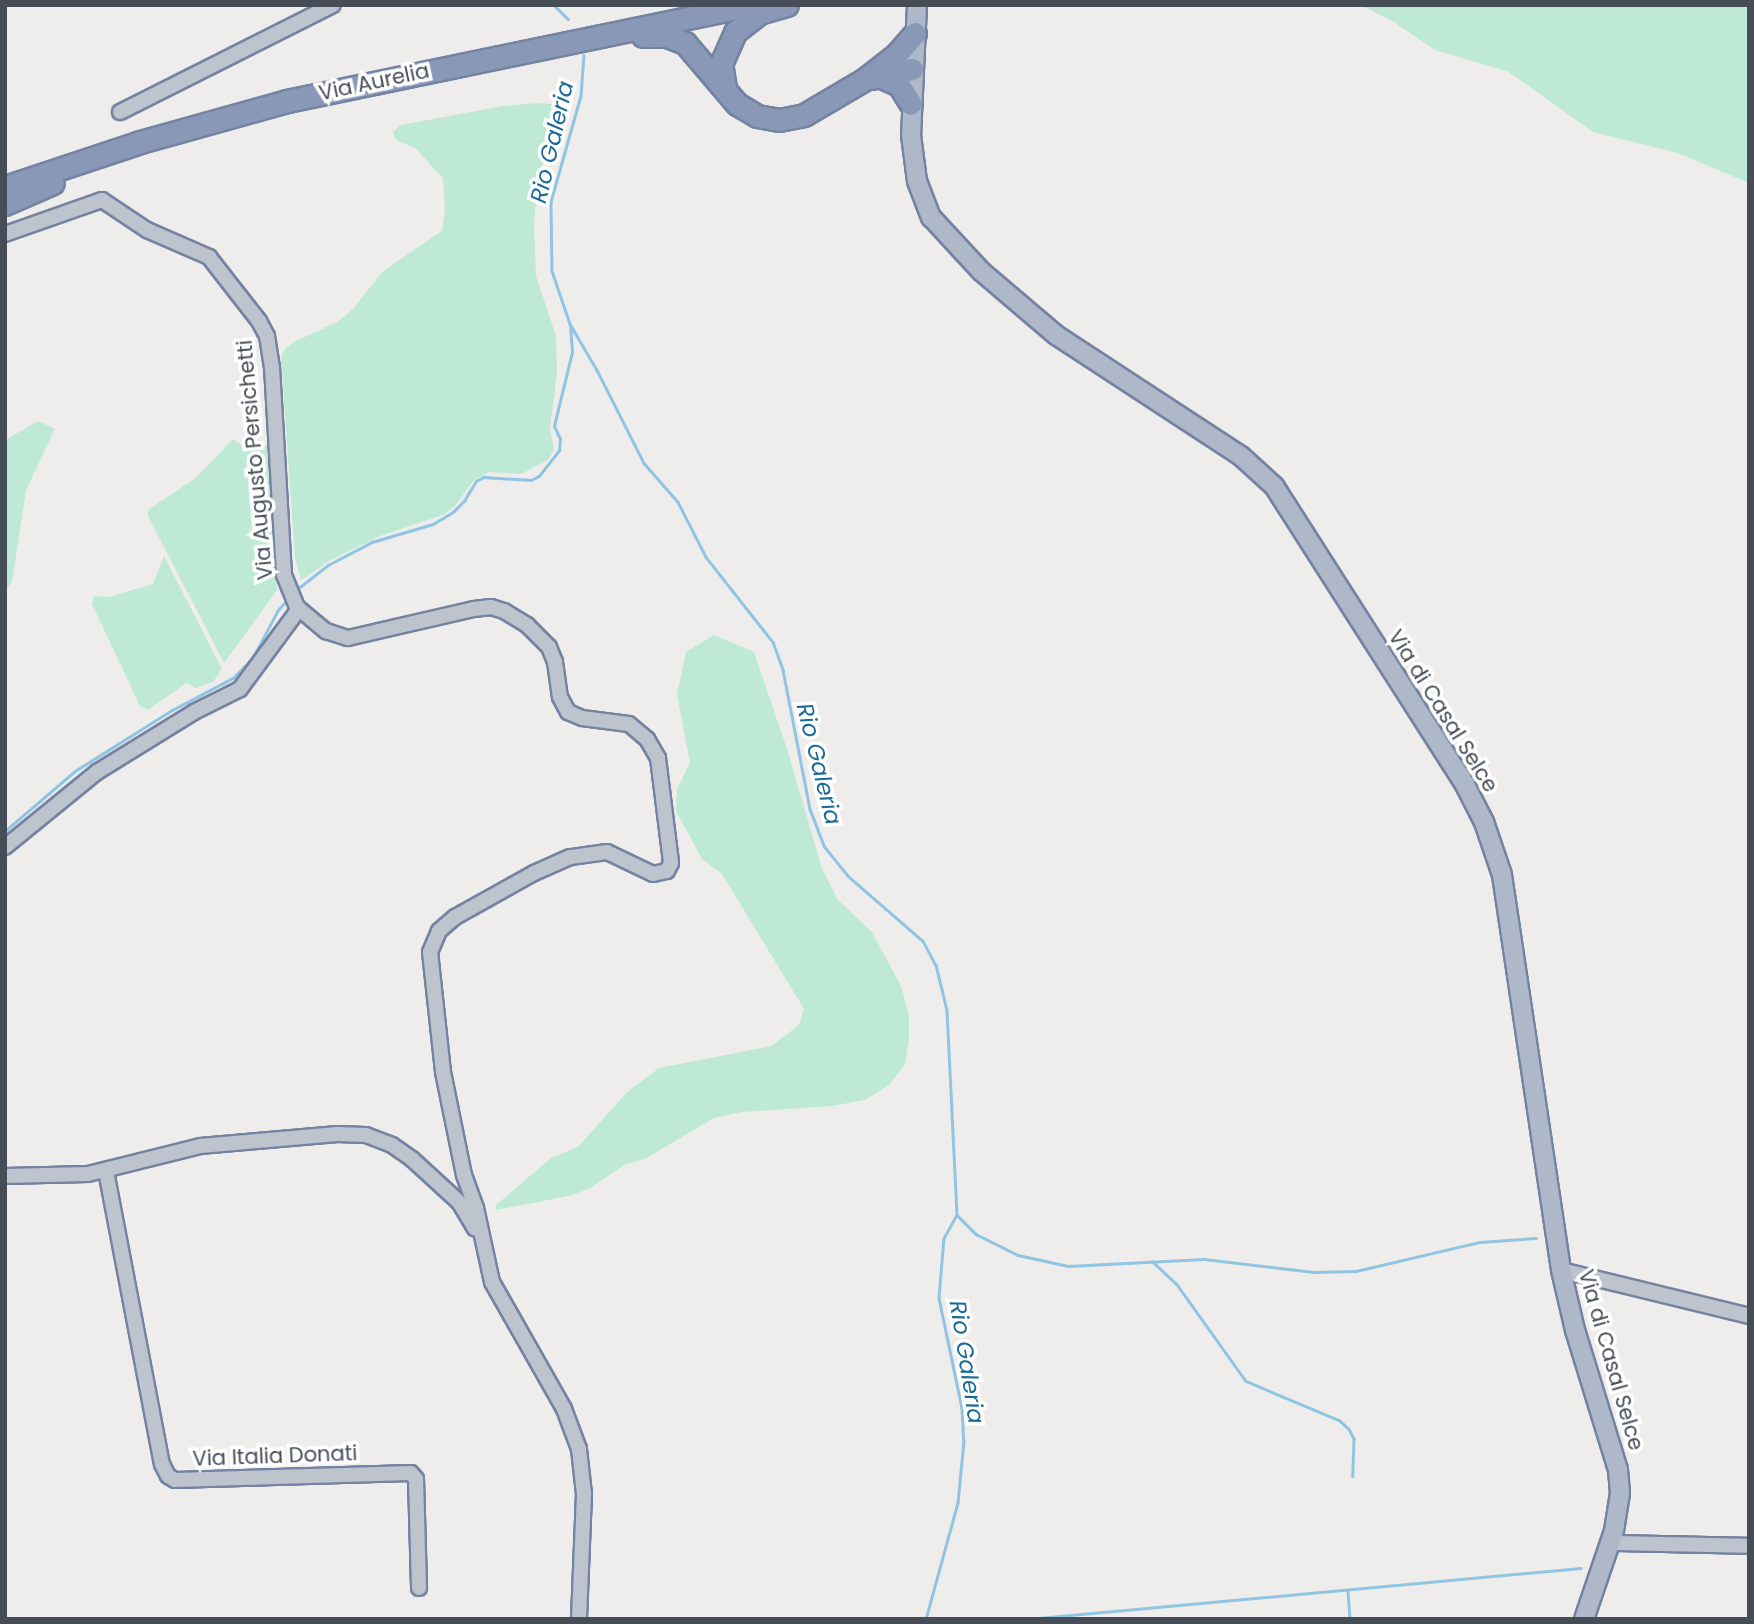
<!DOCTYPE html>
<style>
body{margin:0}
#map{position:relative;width:1754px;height:1624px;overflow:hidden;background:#efedec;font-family:Poppins,sans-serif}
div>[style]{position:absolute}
.green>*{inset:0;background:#bee9d5}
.stream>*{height:2.5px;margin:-1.25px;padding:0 1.25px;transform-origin:1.25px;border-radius:1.25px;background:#8fc5e2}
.roads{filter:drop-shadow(2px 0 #7483a2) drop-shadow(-2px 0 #7483a2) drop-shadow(0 2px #7483a2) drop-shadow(0 -2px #7483a2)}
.minor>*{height:14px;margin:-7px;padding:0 7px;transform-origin:7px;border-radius:7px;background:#bec4cd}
.major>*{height:18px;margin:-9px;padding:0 9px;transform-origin:9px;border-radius:9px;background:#aeb8c9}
.highway>*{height:21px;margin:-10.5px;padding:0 10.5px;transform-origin:10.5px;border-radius:10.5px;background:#8898b6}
span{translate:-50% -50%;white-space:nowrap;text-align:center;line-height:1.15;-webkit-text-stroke:7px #fff;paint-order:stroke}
.street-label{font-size:21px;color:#464d57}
.water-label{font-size:23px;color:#1a6b96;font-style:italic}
.frame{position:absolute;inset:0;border:7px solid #464d57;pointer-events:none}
</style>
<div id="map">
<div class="green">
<i style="clip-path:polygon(1361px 5px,1749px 5px,1749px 183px,1678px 153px,1593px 132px,1509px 72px,1435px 50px,1394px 22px)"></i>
<i style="clip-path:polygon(540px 103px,553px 104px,557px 111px,538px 180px,534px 225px,536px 276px,556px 336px,557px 374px,550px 427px,554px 450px,548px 460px,521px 474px,489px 472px,473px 481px,455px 506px,443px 515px,380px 536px,329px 561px,301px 580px,295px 558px,281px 357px,285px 349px,294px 342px,337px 322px,352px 310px,383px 271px,442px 231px,445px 210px,443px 178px,415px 148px,396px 140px,393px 132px,401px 125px,503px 106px)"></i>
<i style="clip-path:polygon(38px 421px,55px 429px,26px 490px,12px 582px,5px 590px,5px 440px)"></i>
<i style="clip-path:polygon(233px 439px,245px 447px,270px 445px,277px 590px,224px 663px,148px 516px,148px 510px,196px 478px)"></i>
<i style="clip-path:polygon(164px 556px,222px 669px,213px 682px,196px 688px,186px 683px,148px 710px,140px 706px,92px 604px,94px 596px,108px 597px,153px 584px)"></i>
<i style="clip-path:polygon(714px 635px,754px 652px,789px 755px,822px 869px,838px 900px,872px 932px,901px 986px,909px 1015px,909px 1040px,905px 1064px,889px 1085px,865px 1100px,832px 1106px,742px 1112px,714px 1118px,645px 1159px,626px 1164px,588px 1189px,569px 1196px,496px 1210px,496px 1205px,551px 1158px,578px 1147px,627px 1092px,659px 1068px,771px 1046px,799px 1025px,804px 1009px,722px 874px,702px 859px,676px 811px,677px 789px,690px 763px,677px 694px,686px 652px)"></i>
</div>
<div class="stream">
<i style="left:554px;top:5px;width:20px;rotate:45deg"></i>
<i style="left:584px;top:55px;width:41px;rotate:94.2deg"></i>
<i style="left:581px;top:96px;width:110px;rotate:105.8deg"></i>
<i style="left:551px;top:202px;width:69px;rotate:89.2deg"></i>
<i style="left:552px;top:271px;width:56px;rotate:71.2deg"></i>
<i style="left:570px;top:324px;width:53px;rotate:59.6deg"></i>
<i style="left:597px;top:370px;width:104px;rotate:63.2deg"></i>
<i style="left:644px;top:463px;width:52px;rotate:48.9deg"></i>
<i style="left:678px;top:502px;width:62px;rotate:63deg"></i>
<i style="left:706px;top:557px;width:108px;rotate:51.8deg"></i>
<i style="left:773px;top:642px;width:30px;rotate:70deg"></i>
<i style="left:783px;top:670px;width:142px;rotate:79deg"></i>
<i style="left:810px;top:809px;width:40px;rotate:69deg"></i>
<i style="left:824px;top:846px;width:38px;rotate:51deg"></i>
<i style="left:848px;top:876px;width:99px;rotate:40.9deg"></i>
<i style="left:923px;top:941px;width:27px;rotate:62deg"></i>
<i style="left:936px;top:965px;width:46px;rotate:76.3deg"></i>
<i style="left:947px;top:1010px;width:205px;rotate:87.2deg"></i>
<i style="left:957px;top:1215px;width:26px;rotate:119deg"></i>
<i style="left:944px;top:1238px;width:60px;rotate:94.8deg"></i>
<i style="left:939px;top:1298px;width:112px;rotate:78.2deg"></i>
<i style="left:962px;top:1408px;width:33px;rotate:87deg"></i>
<i style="left:964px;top:1441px;width:62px;rotate:95.5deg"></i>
<i style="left:958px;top:1503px;width:120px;rotate:105.4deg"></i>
<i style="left:296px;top:590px;width:41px;rotate:-38deg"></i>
<i style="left:328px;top:565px;width:50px;rotate:-27.6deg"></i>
<i style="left:372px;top:542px;width:64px;rotate:-16.4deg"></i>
<i style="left:433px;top:524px;width:23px;rotate:-31deg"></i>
<i style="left:453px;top:512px;width:16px;rotate:-45deg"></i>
<i style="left:464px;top:501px;width:23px;rotate:-59deg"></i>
<i style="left:476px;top:481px;width:9px;rotate:-27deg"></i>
<i style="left:484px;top:477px;width:47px;rotate:3.7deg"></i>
<i style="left:531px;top:480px;width:9px;rotate:-27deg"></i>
<i style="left:539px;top:476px;width:33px;rotate:-52deg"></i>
<i style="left:559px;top:450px;width:11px;rotate:-85deg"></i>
<i style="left:560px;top:439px;width:14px;rotate:-115deg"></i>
<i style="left:554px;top:426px;width:76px;rotate:-76.3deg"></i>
<i style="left:572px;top:352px;width:26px;rotate:-94deg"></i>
<i style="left:5px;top:831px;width:92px;rotate:-40.6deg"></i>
<i style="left:75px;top:771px;width:115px;rotate:-32.2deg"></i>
<i style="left:172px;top:710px;width:69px;rotate:-27.7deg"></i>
<i style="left:233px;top:678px;width:29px;rotate:-46deg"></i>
<i style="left:253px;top:657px;width:53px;rotate:-62deg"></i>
<i style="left:278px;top:610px;width:13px;rotate:-48deg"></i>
<i style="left:957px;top:1215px;width:27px;rotate:45deg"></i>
<i style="left:976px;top:1234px;width:47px;rotate:26.6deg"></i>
<i style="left:1018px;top:1255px;width:51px;rotate:12.4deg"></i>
<i style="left:1068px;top:1266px;width:136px;rotate:-2.9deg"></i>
<i style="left:1204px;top:1259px;width:110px;rotate:6.8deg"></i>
<i style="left:1313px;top:1272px;width:43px;rotate:-1.3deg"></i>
<i style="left:1356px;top:1271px;width:127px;rotate:-13.2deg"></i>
<i style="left:1480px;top:1242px;width:56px;rotate:-4.1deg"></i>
<i style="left:1152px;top:1261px;width:33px;rotate:43deg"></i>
<i style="left:1176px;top:1283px;width:120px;rotate:54.5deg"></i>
<i style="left:1246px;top:1381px;width:101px;rotate:22.8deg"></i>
<i style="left:1339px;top:1420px;width:13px;rotate:42deg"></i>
<i style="left:1349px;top:1429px;width:11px;rotate:63deg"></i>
<i style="left:1354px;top:1439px;width:37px;rotate:92deg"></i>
<i style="left:1348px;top:1591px;width:28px;rotate:86deg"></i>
<i style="left:1027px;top:1619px;width:556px;rotate:-5.26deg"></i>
</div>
<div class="roads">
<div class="minor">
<i style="left:120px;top:112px;width:238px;rotate:-26.7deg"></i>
<i style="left:5px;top:234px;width:103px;rotate:-19.3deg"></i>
<i style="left:102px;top:200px;width:54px;rotate:33.7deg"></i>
<i style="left:147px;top:230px;width:68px;rotate:23.5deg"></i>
<i style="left:209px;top:257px;width:81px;rotate:52deg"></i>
<i style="left:259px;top:321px;width:17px;rotate:62deg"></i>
<i style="left:267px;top:336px;width:31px;rotate:81deg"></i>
<i style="left:272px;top:367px;width:208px;rotate:86.7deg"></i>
<i style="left:284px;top:575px;width:35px;rotate:68deg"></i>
<i style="left:297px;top:607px;width:38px;rotate:40deg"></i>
<i style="left:326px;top:631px;width:23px;rotate:18deg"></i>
<i style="left:348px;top:638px;width:129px;rotate:-13deg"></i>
<i style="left:474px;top:609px;width:17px;rotate:-7deg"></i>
<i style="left:491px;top:607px;width:14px;rotate:17deg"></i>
<i style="left:504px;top:611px;width:27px;rotate:31deg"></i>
<i style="left:527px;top:625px;width:31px;rotate:45deg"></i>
<i style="left:549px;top:647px;width:16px;rotate:68deg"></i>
<i style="left:555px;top:662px;width:35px;rotate:82deg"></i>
<i style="left:560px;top:697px;width:17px;rotate:62deg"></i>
<i style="left:568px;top:712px;width:15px;rotate:23deg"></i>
<i style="left:582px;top:718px;width:47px;rotate:7.3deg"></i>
<i style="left:629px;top:724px;width:23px;rotate:40deg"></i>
<i style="left:647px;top:739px;width:22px;rotate:60deg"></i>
<i style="left:658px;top:758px;width:106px;rotate:82.9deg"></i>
<i style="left:671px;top:863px;width:9px;rotate:117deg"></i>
<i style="left:667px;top:871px;width:14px;rotate:168deg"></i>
<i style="left:653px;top:874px;width:51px;rotate:-154.4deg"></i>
<i style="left:607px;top:852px;width:37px;rotate:172deg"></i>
<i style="left:570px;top:857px;width:39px;rotate:156deg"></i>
<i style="left:534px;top:873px;width:90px;rotate:150.9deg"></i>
<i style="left:455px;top:917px;width:21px;rotate:139deg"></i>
<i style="left:439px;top:931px;width:23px;rotate:113deg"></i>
<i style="left:430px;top:952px;width:121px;rotate:83.8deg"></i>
<i style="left:443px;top:1072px;width:105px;rotate:78.5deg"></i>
<i style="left:464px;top:1175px;width:35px;rotate:70deg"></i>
<i style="left:476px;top:1208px;width:76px;rotate:77.8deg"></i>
<i style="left:492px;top:1282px;width:146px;rotate:60.4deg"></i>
<i style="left:564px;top:1409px;width:43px;rotate:69.4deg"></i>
<i style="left:579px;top:1449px;width:45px;rotate:83.7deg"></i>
<i style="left:584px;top:1494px;width:125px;rotate:92.3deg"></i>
<i style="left:5px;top:847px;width:119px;rotate:-39.2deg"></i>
<i style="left:97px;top:772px;width:114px;rotate:-31.7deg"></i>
<i style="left:194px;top:712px;width:51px;rotate:-26.6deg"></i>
<i style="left:240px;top:689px;width:99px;rotate:-53.6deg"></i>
<i style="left:106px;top:1171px;width:298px;rotate:79.2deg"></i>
<i style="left:162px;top:1464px;width:13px;rotate:63deg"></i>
<i style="left:168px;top:1476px;width:8px;rotate:30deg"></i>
<i style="left:175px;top:1480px;width:236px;rotate:-1.7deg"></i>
<i style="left:411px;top:1473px;width:8px;rotate:50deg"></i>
<i style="left:416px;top:1479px;width:109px;rotate:88.4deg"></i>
<i style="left:5px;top:1176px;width:83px;rotate:-1.4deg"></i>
<i style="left:88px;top:1174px;width:115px;rotate:-14deg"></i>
<i style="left:200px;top:1146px;width:138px;rotate:-5deg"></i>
<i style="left:337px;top:1134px;width:29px;rotate:2deg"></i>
<i style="left:366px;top:1135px;width:28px;rotate:21deg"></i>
<i style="left:392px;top:1145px;width:24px;rotate:35deg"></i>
<i style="left:412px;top:1159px;width:64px;rotate:42.5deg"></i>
<i style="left:459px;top:1202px;width:31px;rotate:59deg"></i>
<i style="left:1561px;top:1270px;width:194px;rotate:13.7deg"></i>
<i style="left:1611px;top:1543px;width:138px;rotate:1.2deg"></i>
</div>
<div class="major">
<i style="left:917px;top:5px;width:130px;rotate:92.6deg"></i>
<i style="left:911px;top:135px;width:46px;rotate:82.6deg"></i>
<i style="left:917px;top:181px;width:39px;rotate:69deg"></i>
<i style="left:931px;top:217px;width:75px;rotate:47.2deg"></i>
<i style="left:982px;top:272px;width:97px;rotate:40.4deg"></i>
<i style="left:1056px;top:335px;width:221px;rotate:33.2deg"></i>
<i style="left:1241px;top:456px;width:45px;rotate:42.3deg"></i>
<i style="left:1274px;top:486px;width:355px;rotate:57.4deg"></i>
<i style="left:1465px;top:785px;width:42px;rotate:62.8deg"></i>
<i style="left:1484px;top:822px;width:56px;rotate:71.2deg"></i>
<i style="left:1502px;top:875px;width:399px;rotate:81.5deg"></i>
<i style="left:1561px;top:1270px;width:62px;rotate:76.9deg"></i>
<i style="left:1575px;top:1330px;width:146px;rotate:72.9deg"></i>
<i style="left:1618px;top:1470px;width:23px;rotate:85deg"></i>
<i style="left:1620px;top:1493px;width:38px;rotate:99deg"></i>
<i style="left:1614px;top:1531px;width:93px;rotate:108.8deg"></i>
</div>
<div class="highway">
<i style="left:643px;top:36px;width:23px"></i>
<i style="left:666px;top:36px;width:20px;rotate:20deg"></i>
<i style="left:685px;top:43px;width:80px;rotate:49.6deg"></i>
<i style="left:737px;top:104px;width:23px;rotate:31deg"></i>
<i style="left:757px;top:116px;width:22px;rotate:10deg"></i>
<i style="left:779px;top:120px;width:25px;rotate:-11deg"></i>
<i style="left:804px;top:115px;width:71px;rotate:-30.5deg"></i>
<i style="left:865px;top:79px;width:39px;rotate:-38deg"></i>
<i style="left:896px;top:55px;width:29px;rotate:-49deg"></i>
<i style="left:879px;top:76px;width:22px;rotate:24deg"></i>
<i style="left:899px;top:85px;width:22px;rotate:58deg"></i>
<i style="left:871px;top:78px;width:42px;rotate:-12.4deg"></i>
<i style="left:725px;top:88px;width:24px;rotate:-99deg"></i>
<i style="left:721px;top:64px;width:35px;rotate:-66deg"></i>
<i style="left:735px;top:32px;width:31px;rotate:-38deg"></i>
<i style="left:759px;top:13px;width:29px;rotate:-16deg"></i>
<i style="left:5px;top:187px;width:142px;rotate:-18.4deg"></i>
<i style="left:140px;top:142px;width:153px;rotate:-15.6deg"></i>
<i style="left:287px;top:101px;width:473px;rotate:-11.7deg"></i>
<i style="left:5px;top:204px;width:52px;rotate:-23.6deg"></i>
</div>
</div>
<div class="street-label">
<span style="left:374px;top:82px;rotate:-12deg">Via Aurelia</span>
<span style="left:255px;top:460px;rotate:-95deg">Via Augusto Persichetti</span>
<span style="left:1443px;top:711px;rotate:58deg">Via di Casal Selce</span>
<span style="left:1611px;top:1360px;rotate:74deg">Via di Casal Selce</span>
<span style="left:275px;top:1456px;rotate:-2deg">Via Italia Donati</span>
</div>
<div class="water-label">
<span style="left:552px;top:142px;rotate:-77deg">Rio Galeria</span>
<span style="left:819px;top:764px;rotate:76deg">Rio Galeria</span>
<span style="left:967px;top:1362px;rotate:81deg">Rio Galeria</span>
</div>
<div class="frame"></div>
</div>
